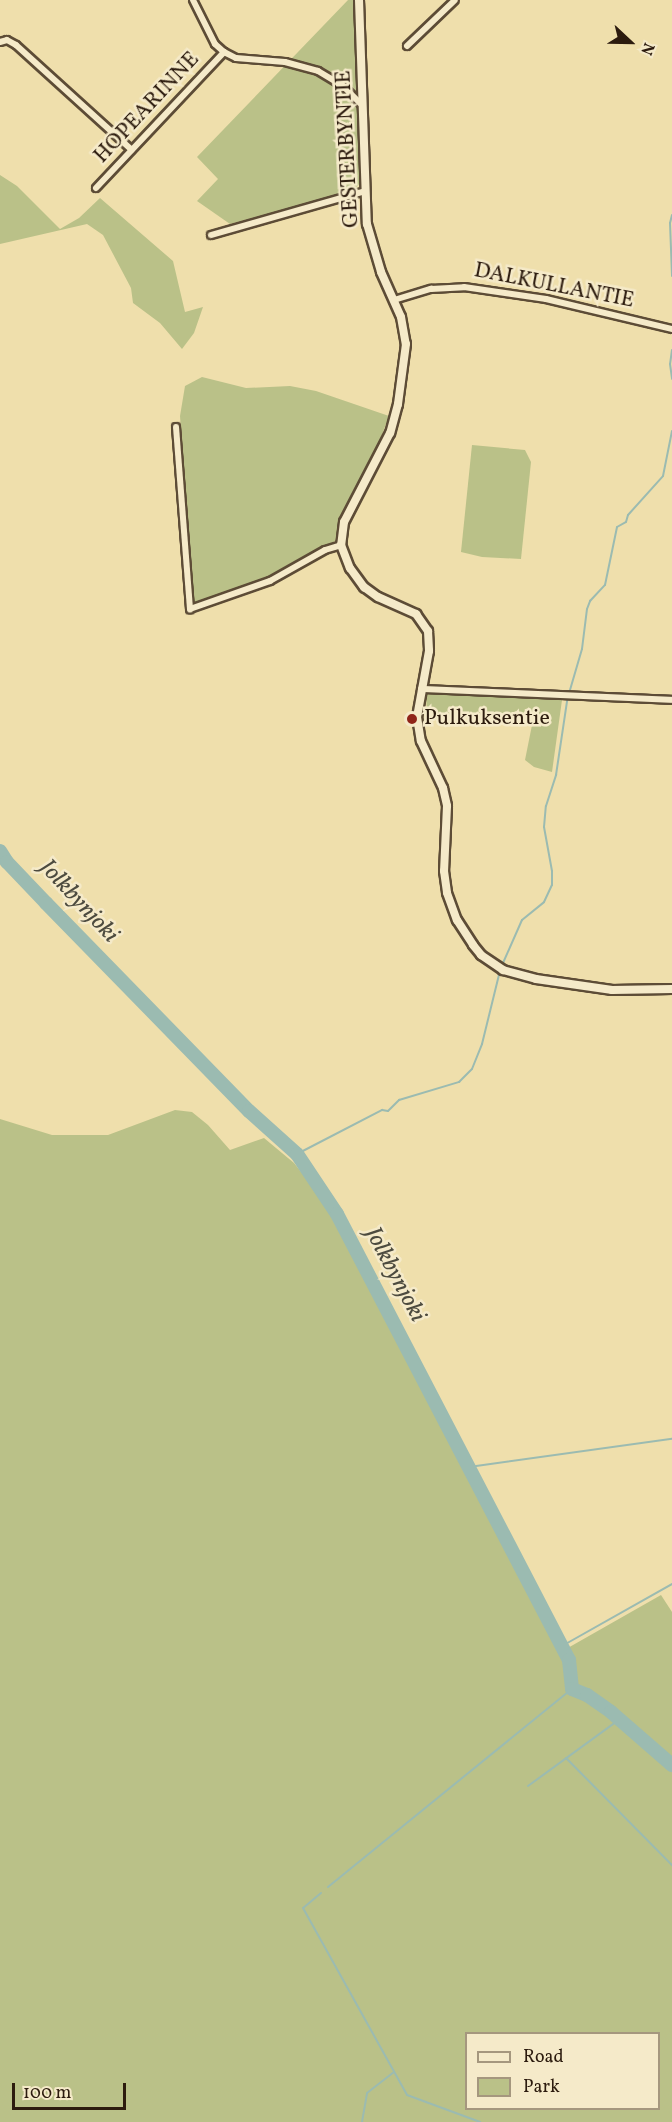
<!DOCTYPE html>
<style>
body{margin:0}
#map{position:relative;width:672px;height:2122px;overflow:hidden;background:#efdfac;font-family:Vollkorn,serif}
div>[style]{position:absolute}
.green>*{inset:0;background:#bac188}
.stream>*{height:2px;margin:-1px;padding:0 1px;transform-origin:1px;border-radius:1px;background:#9bbbb1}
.river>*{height:14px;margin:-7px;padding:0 7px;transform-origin:7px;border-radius:7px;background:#9bbbb1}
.roads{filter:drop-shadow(2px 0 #5d4c36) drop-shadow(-2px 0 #5d4c36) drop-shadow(0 2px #5d4c36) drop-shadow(0 -2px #5d4c36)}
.minor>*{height:6px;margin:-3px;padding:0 3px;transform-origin:3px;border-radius:3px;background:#f5eac9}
.tertiary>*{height:8px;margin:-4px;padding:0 4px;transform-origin:4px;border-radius:4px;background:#f5eac9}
.dots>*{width:16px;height:16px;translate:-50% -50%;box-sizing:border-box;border:3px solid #f5eac9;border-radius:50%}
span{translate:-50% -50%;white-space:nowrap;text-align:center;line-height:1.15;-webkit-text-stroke:5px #f5eac9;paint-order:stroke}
.street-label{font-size:22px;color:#2c1b0e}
.poi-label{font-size:22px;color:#2c1b0e}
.left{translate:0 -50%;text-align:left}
.water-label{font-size:24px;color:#4d4b3f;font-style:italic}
.legend{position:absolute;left:465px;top:2032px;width:195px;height:78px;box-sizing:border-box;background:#f5eac9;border:2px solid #a5977e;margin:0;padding:8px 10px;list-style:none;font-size:18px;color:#2c1b0e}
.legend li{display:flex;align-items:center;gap:12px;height:30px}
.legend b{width:30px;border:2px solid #a5977e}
.north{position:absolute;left:600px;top:12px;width:60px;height:60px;-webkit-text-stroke:4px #f5eac9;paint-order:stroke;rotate:112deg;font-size:16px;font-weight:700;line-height:24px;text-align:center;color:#2c1b0e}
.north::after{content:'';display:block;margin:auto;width:21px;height:27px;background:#2c1b0e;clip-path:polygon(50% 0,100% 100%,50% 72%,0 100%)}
.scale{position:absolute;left:12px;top:2083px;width:114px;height:27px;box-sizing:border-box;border:3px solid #2c1b0e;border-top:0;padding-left:8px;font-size:18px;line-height:21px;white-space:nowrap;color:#2c1b0e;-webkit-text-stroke:4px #f5eac9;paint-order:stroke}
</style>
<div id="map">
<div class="green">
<i style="clip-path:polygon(348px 0,355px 0,361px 182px,353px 191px,230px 224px,197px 201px,218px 179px,197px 157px)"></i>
<i style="clip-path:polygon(0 175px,17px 186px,60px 229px,79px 218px,100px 198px,173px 261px,185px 312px,203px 307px,194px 333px,182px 349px,160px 323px,133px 303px,131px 288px,103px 235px,87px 224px,0 244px)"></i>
<i style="clip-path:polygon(202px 377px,246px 388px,290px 386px,316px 391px,389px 416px,372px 461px,345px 510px,335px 541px,274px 574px,194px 604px,180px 416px,185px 386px)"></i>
<i style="clip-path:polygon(472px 445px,525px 450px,531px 462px,521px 559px,482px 557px,461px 552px)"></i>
<i style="clip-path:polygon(426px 691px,562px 700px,552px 772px,534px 767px,525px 760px,534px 715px,427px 716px)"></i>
<i style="clip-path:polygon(evenodd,175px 1110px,192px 1112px,208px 1125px,230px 1150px,264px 1138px,294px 1163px,329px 1207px,471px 1482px,566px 1649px,661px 1595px,672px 1612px,672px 2122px,0 2122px,0 1119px,52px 1135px,108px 1135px,175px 1110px,466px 2034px,658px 2034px,658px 2108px,466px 2108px,466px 2034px)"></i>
</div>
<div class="stream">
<i style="left:672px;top:215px;width:8px;rotate:104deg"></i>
<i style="left:670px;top:223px;width:53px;rotate:87.8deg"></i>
<i style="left:672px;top:350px;width:14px;rotate:98deg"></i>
<i style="left:670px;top:364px;width:15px;rotate:82deg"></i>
<i style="left:570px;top:690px;width:43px;rotate:-73.7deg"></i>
<i style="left:582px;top:649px;width:40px;rotate:-82.9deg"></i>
<i style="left:587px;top:609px;width:9px;rotate:-69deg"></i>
<i style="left:590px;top:601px;width:22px;rotate:-47deg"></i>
<i style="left:605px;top:585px;width:59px;rotate:-78.3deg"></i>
<i style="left:617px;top:527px;width:10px;rotate:-29deg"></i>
<i style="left:626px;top:522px;width:7px;rotate:-74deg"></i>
<i style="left:628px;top:515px;width:52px;rotate:-48.1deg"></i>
<i style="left:663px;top:476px;width:46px;rotate:-78.7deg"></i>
<i style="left:503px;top:963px;width:47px;rotate:-66.2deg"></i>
<i style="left:522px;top:920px;width:28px;rotate:-39deg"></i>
<i style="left:544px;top:902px;width:19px;rotate:-65deg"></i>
<i style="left:552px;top:885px;width:14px;rotate:-90deg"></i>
<i style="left:552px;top:871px;width:45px;rotate:-100.3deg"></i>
<i style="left:544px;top:827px;width:21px;rotate:-85deg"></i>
<i style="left:546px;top:806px;width:33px;rotate:-72deg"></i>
<i style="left:556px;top:775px;width:75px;rotate:-81.5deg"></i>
<i style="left:297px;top:1154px;width:96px;rotate:-27.4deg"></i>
<i style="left:382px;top:1110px;width:6px;rotate:9deg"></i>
<i style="left:388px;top:1111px;width:16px;rotate:-45deg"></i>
<i style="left:399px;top:1100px;width:63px;rotate:-16.7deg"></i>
<i style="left:459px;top:1082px;width:18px;rotate:-45deg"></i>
<i style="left:472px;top:1069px;width:27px;rotate:-68deg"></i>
<i style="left:482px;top:1044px;width:71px;rotate:-76.2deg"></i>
<i style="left:469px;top:1467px;width:205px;rotate:-7.9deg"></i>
<i style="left:562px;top:1646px;width:126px;rotate:-29.4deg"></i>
<i style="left:566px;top:1758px;width:151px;rotate:45.3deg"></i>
<i style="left:528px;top:1786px;width:114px;rotate:-36.1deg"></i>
<i style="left:328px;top:1887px;width:314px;rotate:-39.1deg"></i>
<i style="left:321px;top:1893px;width:23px;rotate:140deg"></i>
<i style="left:303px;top:1908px;width:214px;rotate:60.9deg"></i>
<i style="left:407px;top:2095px;width:78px;rotate:20.3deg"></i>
<i style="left:362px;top:2122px;width:29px;rotate:-80deg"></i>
<i style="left:367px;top:2093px;width:33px;rotate:-38deg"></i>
</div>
<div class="river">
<i style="left:0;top:851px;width:13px;rotate:58deg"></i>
<i style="left:7px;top:862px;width:57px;rotate:46.4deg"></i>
<i style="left:46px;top:903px;width:291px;rotate:45.7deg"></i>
<i style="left:249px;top:1111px;width:64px;rotate:41.9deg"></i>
<i style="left:297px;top:1154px;width:72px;rotate:56.3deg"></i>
<i style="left:337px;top:1214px;width:503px;rotate:62.52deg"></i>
<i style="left:569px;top:1660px;width:29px;rotate:84deg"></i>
<i style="left:572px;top:1689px;width:16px;rotate:22deg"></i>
<i style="left:587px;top:1695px;width:29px;rotate:35deg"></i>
<i style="left:611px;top:1712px;width:81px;rotate:41deg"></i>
</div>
<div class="roads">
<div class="minor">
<i style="left:193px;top:0;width:49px;rotate:63.4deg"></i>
<i style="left:215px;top:44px;width:12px;rotate:42deg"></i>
<i style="left:224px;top:52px;width:13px;rotate:27deg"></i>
<i style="left:236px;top:58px;width:49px;rotate:4.7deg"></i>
<i style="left:285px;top:62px;width:34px;rotate:15deg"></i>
<i style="left:318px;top:71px;width:29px;rotate:31deg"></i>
<i style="left:343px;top:86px;width:28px;rotate:45deg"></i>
<i style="left:0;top:42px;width:7px;rotate:-16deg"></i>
<i style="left:7px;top:40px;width:10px;rotate:29deg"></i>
<i style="left:16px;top:45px;width:156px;rotate:42.2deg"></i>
<i style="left:407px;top:46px;width:66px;rotate:-43.8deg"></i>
<i style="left:96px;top:188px;width:187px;rotate:-46.7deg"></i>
<i style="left:211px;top:235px;width:160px;rotate:-15.9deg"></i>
<i style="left:394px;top:300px;width:39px;rotate:-17deg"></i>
<i style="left:431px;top:289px;width:33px;rotate:-3deg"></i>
<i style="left:464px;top:287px;width:83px;rotate:8.3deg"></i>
<i style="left:546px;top:299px;width:130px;rotate:13.4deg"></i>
<i style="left:176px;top:427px;width:183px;rotate:85.6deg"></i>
<i style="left:190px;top:609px;width:85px;rotate:-19.3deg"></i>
<i style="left:270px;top:581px;width:63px;rotate:-29.4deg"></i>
<i style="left:325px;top:550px;width:17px;rotate:-17deg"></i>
<i style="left:421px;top:689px;width:251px;rotate:2.5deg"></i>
</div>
<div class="tertiary">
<i style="left:359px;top:0;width:224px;rotate:88deg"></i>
<i style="left:367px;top:224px;width:50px;rotate:73.7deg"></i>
<i style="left:381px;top:272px;width:49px;rotate:66deg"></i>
<i style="left:401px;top:317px;width:27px;rotate:80deg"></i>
<i style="left:406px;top:344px;width:61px;rotate:97.6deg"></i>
<i style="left:398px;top:404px;width:30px;rotate:105deg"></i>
<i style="left:390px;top:433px;width:100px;rotate:117.3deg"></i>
<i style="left:344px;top:522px;width:23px;rotate:97deg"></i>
<i style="left:341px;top:545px;width:25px;rotate:69deg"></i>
<i style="left:350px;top:568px;width:24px;rotate:54deg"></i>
<i style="left:364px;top:587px;width:17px;rotate:36deg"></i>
<i style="left:378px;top:597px;width:42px;rotate:24.1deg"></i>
<i style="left:416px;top:614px;width:21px;rotate:55deg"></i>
<i style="left:428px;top:631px;width:20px;rotate:87deg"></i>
<i style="left:429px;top:651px;width:67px;rotate:100.3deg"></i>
<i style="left:417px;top:717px;width:24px;rotate:81deg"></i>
<i style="left:421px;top:741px;width:52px;rotate:64.9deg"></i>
<i style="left:443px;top:788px;width:18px;rotate:77deg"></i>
<i style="left:447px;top:806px;width:65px;rotate:92.6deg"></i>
<i style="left:444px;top:871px;width:22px;rotate:82deg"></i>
<i style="left:447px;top:893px;width:29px;rotate:70deg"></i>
<i style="left:457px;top:920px;width:30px;rotate:57deg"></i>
<i style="left:473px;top:945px;width:13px;rotate:51deg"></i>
<i style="left:481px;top:955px;width:27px;rotate:34deg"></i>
<i style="left:503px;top:970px;width:34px;rotate:15deg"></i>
<i style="left:536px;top:979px;width:77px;rotate:8.2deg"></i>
<i style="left:612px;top:990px;width:60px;rotate:-1deg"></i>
</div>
</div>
<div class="dots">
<i style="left:412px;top:719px;background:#8f2418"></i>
</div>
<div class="street-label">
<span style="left:147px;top:108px;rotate:-47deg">HOPEARINNE</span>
<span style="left:348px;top:149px;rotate:-93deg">GESTERBYNTIE</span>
<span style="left:554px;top:286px;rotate:11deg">DALKULLANTIE</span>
</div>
<div class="poi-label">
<span class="left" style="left:424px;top:719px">Pulkuksentie</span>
</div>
<div class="water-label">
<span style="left:78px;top:902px;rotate:47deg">Jolkbynjoki</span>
<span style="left:394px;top:1275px;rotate:62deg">Jolkbynjoki</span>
</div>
<ul class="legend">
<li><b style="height:8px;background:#f5eac9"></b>Road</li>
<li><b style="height:16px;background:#bac188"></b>Park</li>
</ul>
<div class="north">N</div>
<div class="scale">100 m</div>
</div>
